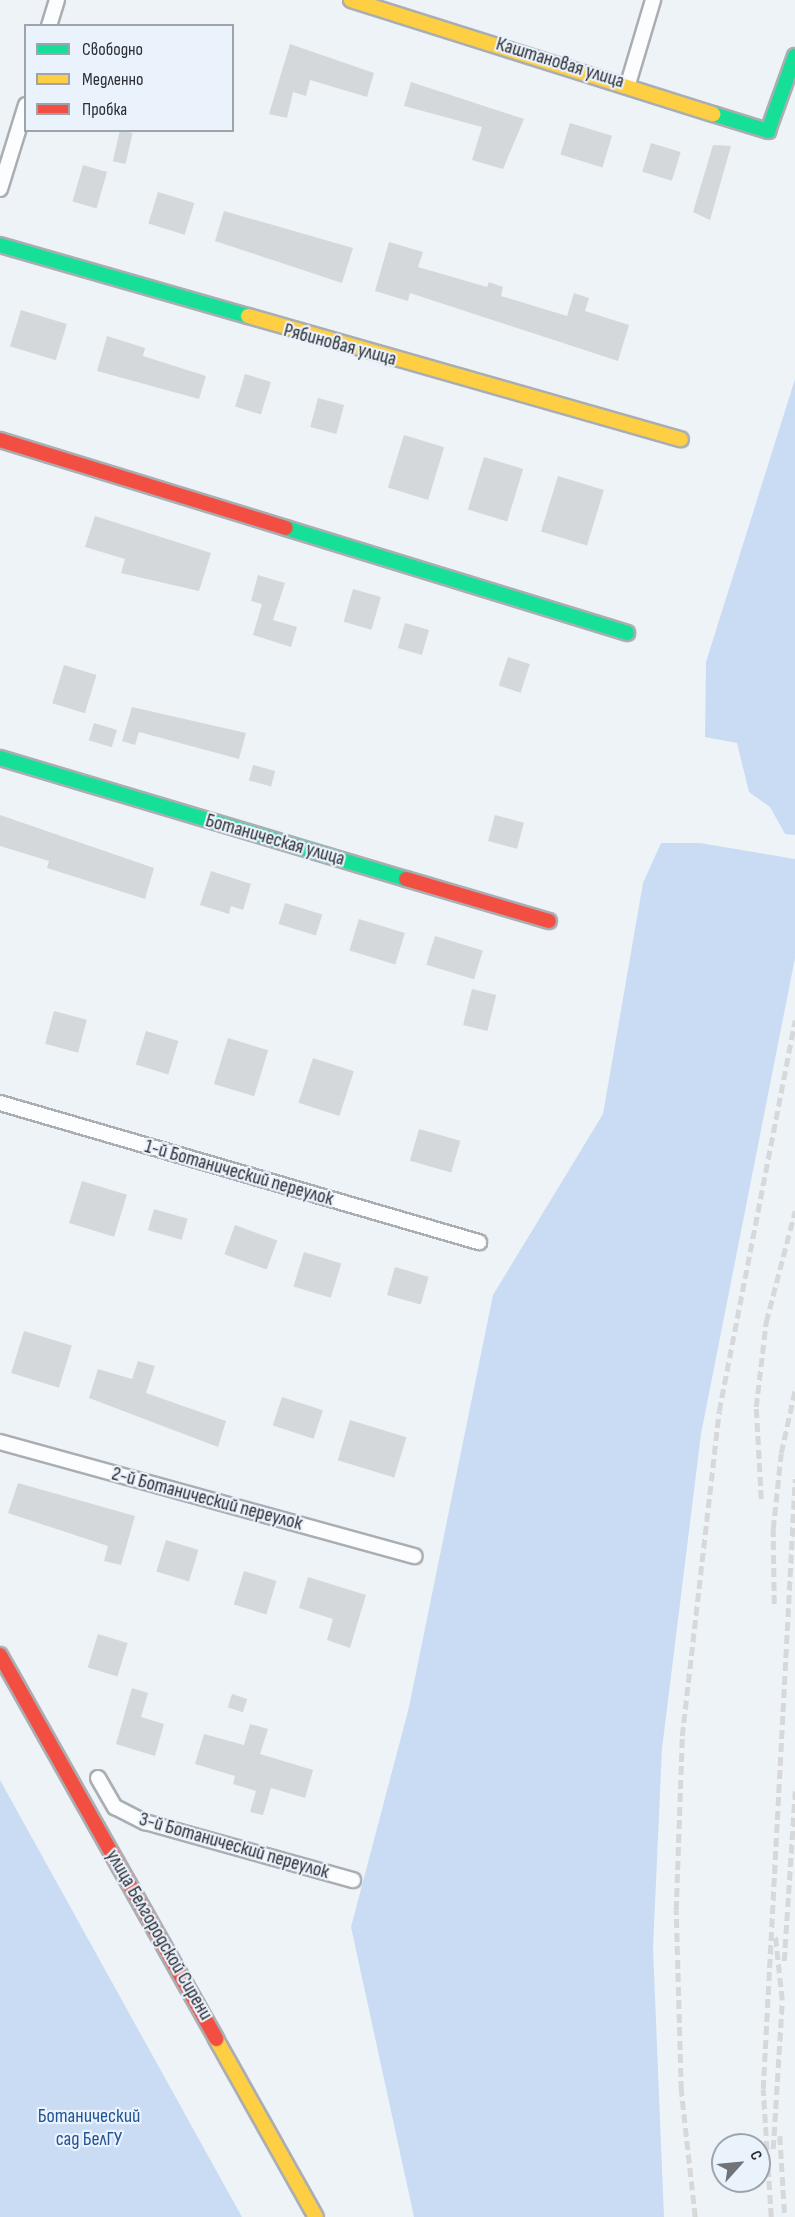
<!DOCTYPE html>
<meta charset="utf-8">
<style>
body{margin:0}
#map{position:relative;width:795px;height:2217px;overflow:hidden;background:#eef3f8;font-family:"Sofia Sans Condensed",sans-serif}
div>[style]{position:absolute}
.green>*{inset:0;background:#cadcf4}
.building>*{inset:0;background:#d4d8db;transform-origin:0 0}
.roads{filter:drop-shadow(2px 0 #aaaeb2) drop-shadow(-2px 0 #aaaeb2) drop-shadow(0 2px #aaaeb2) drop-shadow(0 -2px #aaaeb2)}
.street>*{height:14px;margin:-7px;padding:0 7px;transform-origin:7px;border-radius:7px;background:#fcfdfe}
.fast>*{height:14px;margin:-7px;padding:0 7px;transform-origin:7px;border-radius:7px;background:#16e098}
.slow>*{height:14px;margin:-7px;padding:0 7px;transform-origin:7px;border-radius:7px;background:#ffcf43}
.jam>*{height:14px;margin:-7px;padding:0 7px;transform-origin:7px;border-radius:7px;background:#f24e42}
.rail>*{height:4.5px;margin-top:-2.25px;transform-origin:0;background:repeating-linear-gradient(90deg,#d7d8d9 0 9px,transparent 0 13.5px)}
span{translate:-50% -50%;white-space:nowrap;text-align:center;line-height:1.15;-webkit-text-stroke:4.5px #eaf2fc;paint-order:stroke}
.street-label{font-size:20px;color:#2c2f33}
.park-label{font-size:20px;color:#215596}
.legend{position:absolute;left:24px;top:24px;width:210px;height:108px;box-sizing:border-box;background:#eaf2fc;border:2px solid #9ea4ac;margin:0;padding:8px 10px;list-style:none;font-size:18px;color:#2c2f33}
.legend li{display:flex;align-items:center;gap:12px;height:30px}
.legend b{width:30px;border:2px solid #9ea4ac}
.north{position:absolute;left:711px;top:2133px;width:60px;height:60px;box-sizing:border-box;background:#eaf2fc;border:2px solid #9ea4ac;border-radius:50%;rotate:63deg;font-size:16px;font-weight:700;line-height:24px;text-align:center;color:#2c2f33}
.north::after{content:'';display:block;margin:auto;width:21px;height:27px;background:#707478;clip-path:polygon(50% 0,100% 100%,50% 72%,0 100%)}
</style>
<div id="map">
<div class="green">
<i style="clip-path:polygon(795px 379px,795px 835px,785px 834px,770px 807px,749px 792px,737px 743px,705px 737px,706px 662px)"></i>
<i style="clip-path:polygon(661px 843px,700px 843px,795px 859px,795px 958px,701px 1434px,662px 1749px,653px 1948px,664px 2217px,414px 2217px,351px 1927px,409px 1707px,493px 1295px,603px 1114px,643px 883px)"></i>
<i style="clip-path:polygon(0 1780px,242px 2217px,0 2217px)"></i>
</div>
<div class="building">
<i style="clip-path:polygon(290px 44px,374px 73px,367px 97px,310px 80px,306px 96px,293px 92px,287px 118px,269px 114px)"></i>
<i style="clip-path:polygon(411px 82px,524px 119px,503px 169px,472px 160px,482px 127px,404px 106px)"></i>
<i style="left:570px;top:123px;width:44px;height:33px;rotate:17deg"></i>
<i style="left:120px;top:130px;width:13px;height:32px;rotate:13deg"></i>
<i style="left:651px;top:143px;width:31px;height:30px;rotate:17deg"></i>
<i style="clip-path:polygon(713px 145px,731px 146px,710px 220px,693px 212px)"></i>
<i style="left:83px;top:165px;width:25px;height:38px;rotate:16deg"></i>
<i style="left:158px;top:192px;width:38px;height:33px;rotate:17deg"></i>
<i style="clip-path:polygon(224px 211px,353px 248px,342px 283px,215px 241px)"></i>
<i style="clip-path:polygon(389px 242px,423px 252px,418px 267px,487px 287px,489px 282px,503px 287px,501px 296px,567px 316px,574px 293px,589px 298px,585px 311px,629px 325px,618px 361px,410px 293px,408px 301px,375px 291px)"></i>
<i style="left:21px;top:310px;width:48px;height:38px;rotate:17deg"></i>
<i style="clip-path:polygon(107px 336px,145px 348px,143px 356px,206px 376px,199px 399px,97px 371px)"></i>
<i style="left:245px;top:374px;width:27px;height:34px;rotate:17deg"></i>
<i style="left:318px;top:398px;width:27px;height:30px;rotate:15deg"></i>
<i style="left:404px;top:435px;width:42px;height:55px;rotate:17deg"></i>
<i style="left:484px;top:457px;width:41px;height:55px;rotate:17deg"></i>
<i style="left:558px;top:476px;width:48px;height:58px;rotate:17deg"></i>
<i style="clip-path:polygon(95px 516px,211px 553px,199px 591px,121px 573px,125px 559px,85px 547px)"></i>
<i style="clip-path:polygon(258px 575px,285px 583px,273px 620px,297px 627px,291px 647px,253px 635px,262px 604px,251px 601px)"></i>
<i style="left:353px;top:589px;width:29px;height:34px;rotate:16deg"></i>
<i style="left:405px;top:623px;width:25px;height:26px;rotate:16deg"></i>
<i style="left:508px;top:657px;width:23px;height:30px;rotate:18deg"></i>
<i style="left:64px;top:665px;width:34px;height:40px;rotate:17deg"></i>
<i style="clip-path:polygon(132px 707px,246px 733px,239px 759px,139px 732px,135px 745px,122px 741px)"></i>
<i style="left:94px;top:723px;width:24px;height:18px;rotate:17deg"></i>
<i style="left:253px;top:765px;width:23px;height:16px;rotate:15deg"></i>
<i style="clip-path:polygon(0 815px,154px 868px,145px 899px,47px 868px,49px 861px,0 846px)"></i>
<i style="left:495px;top:815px;width:30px;height:27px;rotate:15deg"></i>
<i style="clip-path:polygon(211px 871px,251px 884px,243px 910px,231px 906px,229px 914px,200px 905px)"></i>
<i style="left:285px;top:903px;width:39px;height:22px;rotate:17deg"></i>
<i style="left:359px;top:919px;width:48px;height:33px;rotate:17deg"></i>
<i style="left:435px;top:936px;width:50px;height:30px;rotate:17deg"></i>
<i style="left:472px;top:989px;width:25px;height:37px;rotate:14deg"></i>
<i style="left:54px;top:1011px;width:34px;height:34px;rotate:15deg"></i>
<i style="left:146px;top:1031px;width:34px;height:35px;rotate:17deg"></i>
<i style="left:228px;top:1038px;width:42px;height:48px;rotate:17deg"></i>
<i style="left:313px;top:1058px;width:43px;height:47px;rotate:18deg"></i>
<i style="left:419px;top:1129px;width:43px;height:33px;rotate:16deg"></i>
<i style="left:82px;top:1181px;width:47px;height:44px;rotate:17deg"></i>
<i style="left:154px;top:1209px;width:35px;height:22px;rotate:16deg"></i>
<i style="left:235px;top:1225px;width:45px;height:31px;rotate:20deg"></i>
<i style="left:304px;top:1252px;width:39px;height:36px;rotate:17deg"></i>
<i style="left:395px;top:1267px;width:35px;height:29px;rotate:16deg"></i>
<i style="left:24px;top:1331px;width:50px;height:44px;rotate:17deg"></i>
<i style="clip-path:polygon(138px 1361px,155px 1366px,146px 1393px,226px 1421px,218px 1447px,89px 1398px,98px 1369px,132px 1379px)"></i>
<i style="left:282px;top:1397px;width:43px;height:30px;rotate:18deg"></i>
<i style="left:350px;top:1420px;width:59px;height:42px;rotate:17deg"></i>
<i style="clip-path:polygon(18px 1483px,135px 1516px,121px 1565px,104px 1561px,108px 1546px,8px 1513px)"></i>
<i style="left:166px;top:1540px;width:34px;height:33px;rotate:17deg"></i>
<i style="left:244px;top:1571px;width:34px;height:35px;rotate:17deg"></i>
<i style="clip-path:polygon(308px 1577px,366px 1595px,350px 1648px,327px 1640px,333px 1619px,299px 1608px)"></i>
<i style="left:98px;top:1634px;width:31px;height:35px;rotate:17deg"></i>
<i style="clip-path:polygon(132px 1688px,148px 1693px,141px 1717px,164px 1724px,155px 1756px,116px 1744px)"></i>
<i style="left:232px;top:1694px;width:16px;height:14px;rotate:18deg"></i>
<i style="clip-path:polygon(250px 1724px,268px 1729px,260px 1754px,313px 1770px,305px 1798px,271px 1788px,263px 1815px,250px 1812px,256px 1791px,233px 1784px,235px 1776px,195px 1764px,204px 1734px,244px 1745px)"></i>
</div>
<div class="roads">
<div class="street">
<i style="left:49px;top:26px;width:27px;rotate:-73deg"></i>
<i style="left:628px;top:84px;width:88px;rotate:-73.4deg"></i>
<i style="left:0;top:189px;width:88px;rotate:-72.8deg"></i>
<i style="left:0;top:1103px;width:499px;rotate:16.2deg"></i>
<i style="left:0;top:1442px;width:430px;rotate:15.4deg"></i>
<i style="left:98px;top:1778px;width:34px;rotate:60deg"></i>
<i style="left:115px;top:1807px;width:34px;rotate:27deg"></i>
<i style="left:145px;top:1822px;width:216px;rotate:15.6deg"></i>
</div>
<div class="fast">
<i style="left:713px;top:114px;width:58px;rotate:17.2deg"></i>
<i style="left:768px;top:131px;width:80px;rotate:-70.2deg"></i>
<i style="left:0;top:245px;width:258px;rotate:16deg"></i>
<i style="left:286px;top:528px;width:357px;rotate:17.1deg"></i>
<i style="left:0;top:758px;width:424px;rotate:16.6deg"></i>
</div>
<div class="slow">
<i style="left:351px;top:0;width:380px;rotate:17.5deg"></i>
<i style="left:248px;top:316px;width:450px;rotate:15.9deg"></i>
<i style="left:216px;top:2039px;width:204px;rotate:60.7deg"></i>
</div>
<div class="jam">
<i style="left:0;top:440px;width:299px;rotate:17.1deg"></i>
<i style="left:406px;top:879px;width:149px;rotate:16.4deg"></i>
<i style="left:0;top:1655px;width:441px;rotate:60.6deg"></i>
</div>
</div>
<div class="rail">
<i style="left:761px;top:1499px;width:92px;rotate:-93.1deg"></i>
<i style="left:756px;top:1407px;width:86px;rotate:-83.3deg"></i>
<i style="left:766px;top:1322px;width:115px;rotate:-75.4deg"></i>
<i style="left:774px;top:1604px;width:75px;rotate:-90.8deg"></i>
<i style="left:773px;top:1529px;width:76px;rotate:-84deg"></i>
<i style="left:781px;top:1453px;width:65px;rotate:-77.5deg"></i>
<i style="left:784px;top:1961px;width:170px;rotate:-86.3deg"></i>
<i style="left:780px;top:2136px;width:81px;rotate:86.5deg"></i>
<i style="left:773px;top:2149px;width:149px;rotate:-86.5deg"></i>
<i style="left:782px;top:2000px;width:66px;rotate:-96.1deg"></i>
<i style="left:695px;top:2217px;width:128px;rotate:-96.3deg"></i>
<i style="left:681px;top:2090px;width:180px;rotate:-91.6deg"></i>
<i style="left:676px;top:1910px;width:174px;rotate:-88deg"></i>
<i style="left:682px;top:1736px;width:327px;rotate:-83.5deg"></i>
<i style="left:719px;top:1411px;width:398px;rotate:-79deg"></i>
<i style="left:771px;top:2217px;width:128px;rotate:-93.6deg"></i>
<i style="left:763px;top:2089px;width:611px;rotate:-87deg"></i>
</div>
<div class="street-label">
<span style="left:560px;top:63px;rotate:17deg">Каштановая улица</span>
<span style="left:340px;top:345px;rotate:15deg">Рябиновая улица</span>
<span style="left:275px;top:840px;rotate:16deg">Ботаническая улица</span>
<span style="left:239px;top:1173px;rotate:16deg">1-й Ботанический переулок</span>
<span style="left:207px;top:1499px;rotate:15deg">2-й Ботанический переулок</span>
<span style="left:234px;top:1846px;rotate:16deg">3-й Ботанический переулок</span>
<span style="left:159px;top:1935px;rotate:60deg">улица Белгородской Сирени</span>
</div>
<div class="park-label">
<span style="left:89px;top:2128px">Ботанический<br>сад БелГУ</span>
</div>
<ul class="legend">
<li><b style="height:8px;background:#16e098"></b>Свободно</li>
<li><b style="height:8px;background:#ffcf43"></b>Медленно</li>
<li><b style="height:8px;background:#f24e42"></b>Пробка</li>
</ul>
<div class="north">С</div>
</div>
